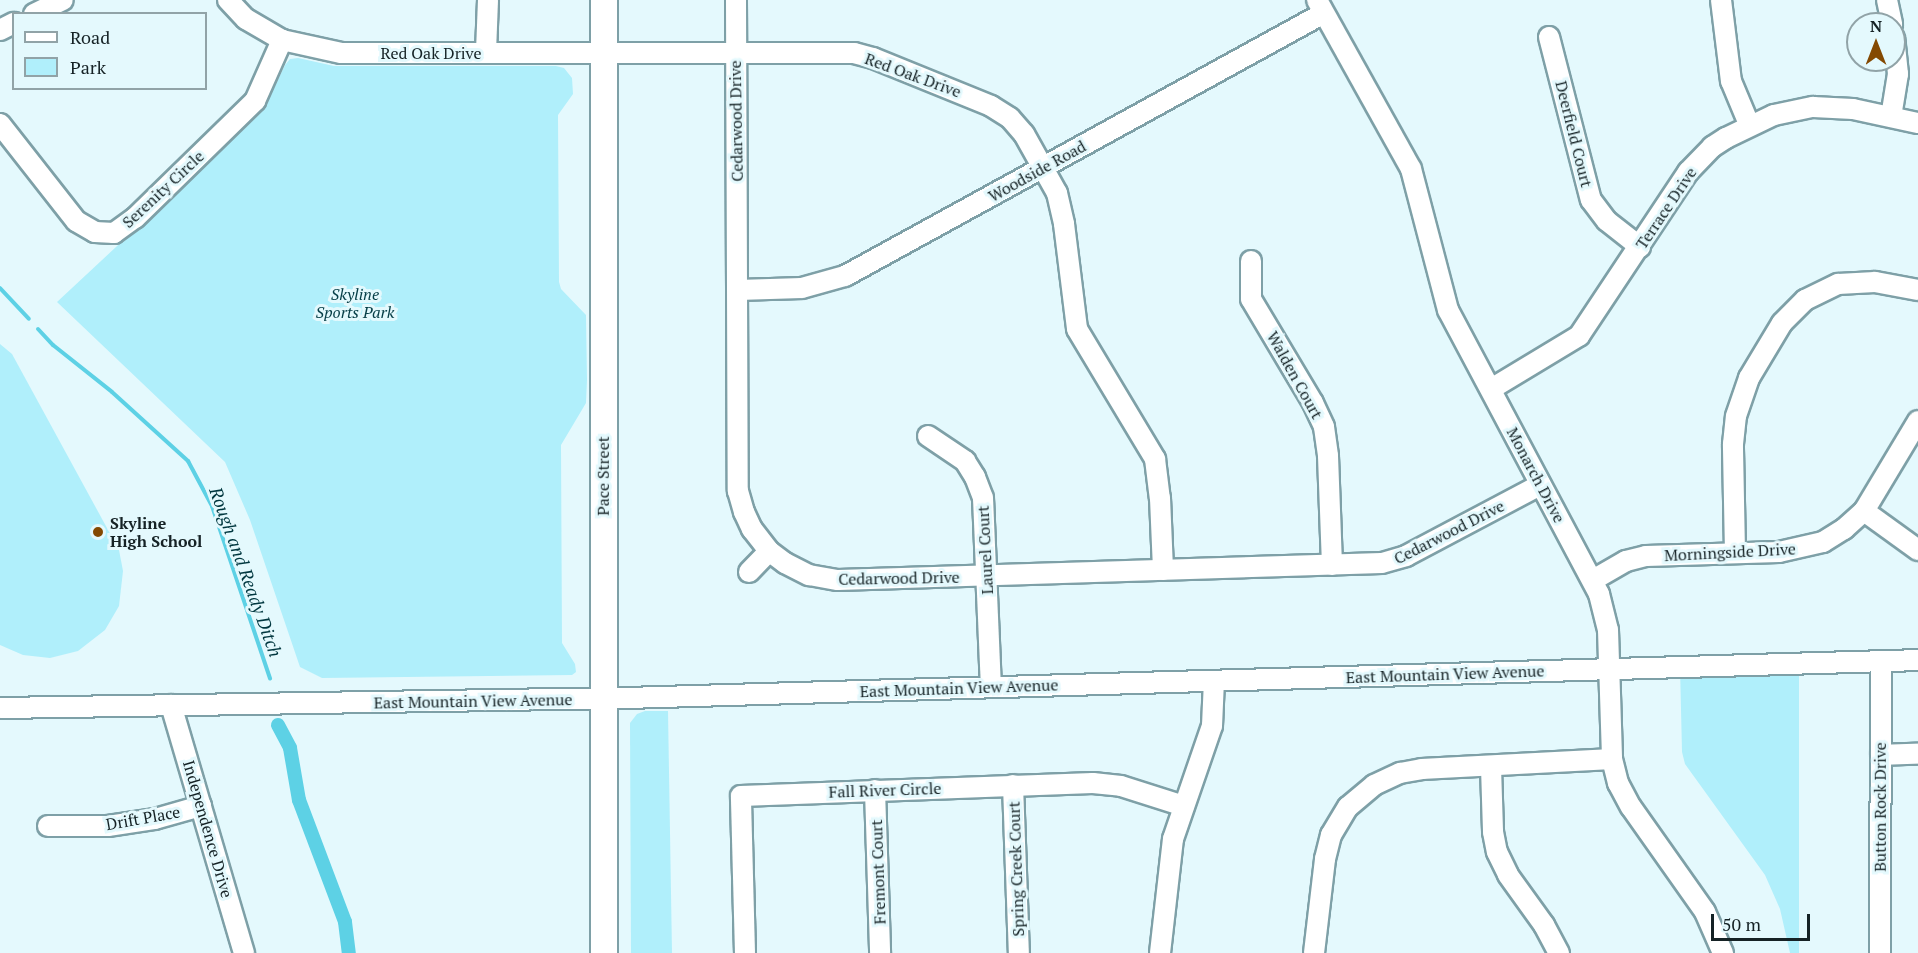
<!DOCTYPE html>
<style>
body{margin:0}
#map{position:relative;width:1918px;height:953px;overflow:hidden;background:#e4f9fd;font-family:"PT Serif",serif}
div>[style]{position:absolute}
.green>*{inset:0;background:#b0effb}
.stream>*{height:4px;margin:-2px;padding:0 2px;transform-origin:2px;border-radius:2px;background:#5dd1e5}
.canal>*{height:14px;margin:-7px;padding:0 7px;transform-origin:7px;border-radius:7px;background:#5dd1e5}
.roads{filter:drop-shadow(2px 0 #7ea0a7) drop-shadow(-2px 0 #7ea0a7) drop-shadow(0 2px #7ea0a7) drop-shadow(0 -2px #7ea0a7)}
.minor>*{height:20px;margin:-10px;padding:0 10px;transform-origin:10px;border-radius:10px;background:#fff}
.major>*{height:26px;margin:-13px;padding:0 13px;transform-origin:13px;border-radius:13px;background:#fff}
.dots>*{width:16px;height:16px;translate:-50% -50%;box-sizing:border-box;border:3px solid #e4f9fd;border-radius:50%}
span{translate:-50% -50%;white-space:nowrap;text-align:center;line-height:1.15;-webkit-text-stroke:6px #e4f9fd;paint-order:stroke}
.street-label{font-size:16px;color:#152225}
.park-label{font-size:16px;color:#063e47;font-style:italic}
.poi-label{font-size:16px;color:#152225;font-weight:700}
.left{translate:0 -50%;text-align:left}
.water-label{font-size:18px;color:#00373f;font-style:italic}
.legend{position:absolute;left:12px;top:12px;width:195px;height:78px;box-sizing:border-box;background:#e4f9fd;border:2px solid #91a3a7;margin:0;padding:8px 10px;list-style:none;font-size:18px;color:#152225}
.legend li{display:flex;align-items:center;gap:12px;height:30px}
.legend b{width:30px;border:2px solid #91a3a7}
.north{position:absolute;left:1846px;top:12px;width:60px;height:60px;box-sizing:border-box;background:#e4f9fd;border:2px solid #91a3a7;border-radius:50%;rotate:0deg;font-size:16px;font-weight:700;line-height:24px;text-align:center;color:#152225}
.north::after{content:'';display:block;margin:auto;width:21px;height:27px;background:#844902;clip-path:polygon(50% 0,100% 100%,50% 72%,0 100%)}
.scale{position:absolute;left:1711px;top:914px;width:99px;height:27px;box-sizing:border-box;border:3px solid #152225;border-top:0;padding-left:8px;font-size:18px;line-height:21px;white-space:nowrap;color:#152225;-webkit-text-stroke:4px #e4f9fd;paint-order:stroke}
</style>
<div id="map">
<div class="green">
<i style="clip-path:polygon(298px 58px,334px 66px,556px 66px,564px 68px,572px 78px,573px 94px,558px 115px,559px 282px,561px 289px,586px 315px,587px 380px,586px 403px,561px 445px,562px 643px,575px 664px,576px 672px,572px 675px,322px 678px,300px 667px,250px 520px,225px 462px,57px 302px,249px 123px,272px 92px,285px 65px,290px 59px)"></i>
<i style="clip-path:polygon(0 344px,12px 354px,119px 550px,123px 571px,119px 606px,105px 630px,78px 651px,50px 658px,23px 655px,0 645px)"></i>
<i style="clip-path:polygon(1799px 663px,1799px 953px,1790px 953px,1780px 909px,1765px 875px,1685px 764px,1682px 752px,1680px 667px)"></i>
<i style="clip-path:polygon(645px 711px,668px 711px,672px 953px,631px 953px,630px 723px,637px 714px)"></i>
</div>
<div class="stream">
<i style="left:0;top:288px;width:42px;rotate:46.9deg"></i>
<i style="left:38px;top:329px;width:22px;rotate:47deg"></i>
<i style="left:53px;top:345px;width:75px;rotate:38.5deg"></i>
<i style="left:112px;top:392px;width:103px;rotate:42.2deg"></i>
<i style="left:188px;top:461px;width:51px;rotate:61.9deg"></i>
<i style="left:212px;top:506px;width:182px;rotate:71.4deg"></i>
</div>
<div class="canal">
<i style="left:278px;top:725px;width:26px;rotate:62deg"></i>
<i style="left:290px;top:748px;width:53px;rotate:80.2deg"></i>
<i style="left:299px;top:800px;width:130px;rotate:69.3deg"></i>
<i style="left:345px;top:922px;width:31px;rotate:83deg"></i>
</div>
<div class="roads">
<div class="minor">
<i style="left:228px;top:0;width:26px;rotate:47deg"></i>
<i style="left:246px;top:19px;width:42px;rotate:30.3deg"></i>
<i style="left:282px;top:40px;width:60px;rotate:12.4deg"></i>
<i style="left:341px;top:53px;width:513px"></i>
<i style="left:854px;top:53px;width:20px;rotate:15deg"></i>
<i style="left:873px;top:58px;width:127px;rotate:22.1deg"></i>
<i style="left:991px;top:106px;width:22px;rotate:32deg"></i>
<i style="left:1010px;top:118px;width:21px;rotate:49deg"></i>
<i style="left:1024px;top:134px;width:68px;rotate:60.8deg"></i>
<i style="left:1057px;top:193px;width:32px;rotate:77deg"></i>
<i style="left:1064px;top:224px;width:106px;rotate:82.9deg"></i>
<i style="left:1077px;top:329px;width:152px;rotate:59deg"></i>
<i style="left:1155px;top:459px;width:39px;rotate:83deg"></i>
<i style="left:1160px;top:498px;width:72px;rotate:87.6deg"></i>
<i style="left:736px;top:0;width:491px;rotate:89.8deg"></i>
<i style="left:738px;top:491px;width:22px;rotate:74deg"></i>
<i style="left:744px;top:512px;width:19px;rotate:65deg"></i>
<i style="left:752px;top:529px;width:28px;rotate:52deg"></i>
<i style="left:769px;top:551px;width:20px;rotate:37deg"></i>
<i style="left:785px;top:563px;width:27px;rotate:27deg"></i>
<i style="left:809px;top:575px;width:29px;rotate:10deg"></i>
<i style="left:838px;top:580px;width:544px;rotate:-1.79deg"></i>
<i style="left:1382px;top:563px;width:25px;rotate:-16deg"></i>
<i style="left:1406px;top:556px;width:152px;rotate:-27.9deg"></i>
<i style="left:1317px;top:0;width:193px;rotate:60.9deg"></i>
<i style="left:1411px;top:169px;width:146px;rotate:75.3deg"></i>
<i style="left:1448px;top:310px;width:322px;rotate:62deg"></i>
<i style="left:1599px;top:594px;width:37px;rotate:76deg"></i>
<i style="left:1608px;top:630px;width:129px;rotate:88.2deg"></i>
<i style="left:1612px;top:759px;width:25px;rotate:76deg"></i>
<i style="left:1618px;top:783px;width:27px;rotate:62deg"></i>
<i style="left:1631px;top:807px;width:128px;rotate:54.8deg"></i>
<i style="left:1705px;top:912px;width:45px;rotate:66.3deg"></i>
<i style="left:1721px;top:0;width:82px;rotate:83deg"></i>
<i style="left:1731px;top:81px;width:47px;rotate:67.3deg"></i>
<i style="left:1887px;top:0;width:25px;rotate:78deg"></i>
<i style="left:34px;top:14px;width:32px;rotate:-26deg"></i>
<i style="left:0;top:30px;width:16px;rotate:-27deg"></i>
<i style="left:1549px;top:37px;width:168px;rotate:75.6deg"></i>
<i style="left:1591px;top:200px;width:26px;rotate:53deg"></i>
<i style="left:1607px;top:221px;width:42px;rotate:38.2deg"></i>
<i style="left:486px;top:52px;width:52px;rotate:-87.8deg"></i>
<i style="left:1891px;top:117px;width:44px;rotate:-80.8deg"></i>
<i style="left:1898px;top:74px;width:36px;rotate:-96deg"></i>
<i style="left:0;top:124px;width:123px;rotate:51.9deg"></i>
<i style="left:76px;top:221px;width:22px;rotate:30deg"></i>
<i style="left:95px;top:232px;width:19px;rotate:3deg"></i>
<i style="left:114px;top:233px;width:26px;rotate:-36deg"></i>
<i style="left:135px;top:218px;width:168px;rotate:-44.3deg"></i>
<i style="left:255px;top:101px;width:67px;rotate:-66.1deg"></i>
<i style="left:1251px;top:261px;width:38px;rotate:90deg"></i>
<i style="left:1251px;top:299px;width:121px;rotate:59.2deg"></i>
<i style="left:1313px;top:403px;width:26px;rotate:65deg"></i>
<i style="left:1324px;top:427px;width:29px;rotate:82deg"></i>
<i style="left:1328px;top:456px;width:109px;rotate:87.9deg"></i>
<i style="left:738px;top:290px;width:64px;rotate:-1.8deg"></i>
<i style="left:802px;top:288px;width:45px;rotate:-15.6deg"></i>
<i style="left:845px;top:276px;width:546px;rotate:-28.77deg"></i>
<i style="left:1491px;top:389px;width:103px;rotate:-31.1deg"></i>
<i style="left:1579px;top:336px;width:197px;rotate:-56.4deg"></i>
<i style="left:1688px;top:172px;width:35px;rotate:-46deg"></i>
<i style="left:1712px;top:147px;width:17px;rotate:-33deg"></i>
<i style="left:1726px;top:138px;width:53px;rotate:-25.6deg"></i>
<i style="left:1774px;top:115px;width:40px;rotate:-12deg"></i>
<i style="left:1813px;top:107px;width:40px;rotate:2.9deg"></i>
<i style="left:1853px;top:109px;width:66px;rotate:12.2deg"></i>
<i style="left:928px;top:436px;width:45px;rotate:34deg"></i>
<i style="left:965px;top:461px;width:19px;rotate:58deg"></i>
<i style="left:975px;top:477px;width:22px;rotate:69deg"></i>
<i style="left:983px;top:498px;width:189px;rotate:87.6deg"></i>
<i style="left:1864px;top:511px;width:67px;rotate:35.8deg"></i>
<i style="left:1735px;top:553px;width:109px;rotate:-91.1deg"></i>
<i style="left:1733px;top:444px;width:28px;rotate:-84deg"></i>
<i style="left:1736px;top:416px;width:40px;rotate:-71.1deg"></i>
<i style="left:1749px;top:378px;width:64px;rotate:-59deg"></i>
<i style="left:1782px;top:323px;width:33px;rotate:-45deg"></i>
<i style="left:1805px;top:300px;width:37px;rotate:-26deg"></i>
<i style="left:1838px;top:284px;width:37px;rotate:-3deg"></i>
<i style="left:1875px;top:282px;width:44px;rotate:10.5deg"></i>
<i style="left:749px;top:572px;width:29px;rotate:-46deg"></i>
<i style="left:1593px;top:580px;width:38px;rotate:-30deg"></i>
<i style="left:1626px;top:561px;width:21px;rotate:-14deg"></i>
<i style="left:1646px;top:556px;width:133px;rotate:-1.7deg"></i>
<i style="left:1779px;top:552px;width:45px;rotate:-12.8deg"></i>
<i style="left:1823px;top:542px;width:25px;rotate:-32deg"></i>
<i style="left:1844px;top:529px;width:27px;rotate:-42deg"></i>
<i style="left:1864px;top:511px;width:105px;rotate:-59deg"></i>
<i style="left:171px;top:705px;width:259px;rotate:73.6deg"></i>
<i style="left:0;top:708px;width:626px;rotate:-0.92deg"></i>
<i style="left:626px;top:698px;width:1293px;rotate:-1.68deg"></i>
<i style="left:1881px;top:755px;width:37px;rotate:-2deg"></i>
<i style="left:1491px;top:767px;width:65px;rotate:88.2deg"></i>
<i style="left:1493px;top:832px;width:20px;rotate:79deg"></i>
<i style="left:1497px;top:852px;width:25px;rotate:64deg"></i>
<i style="left:1508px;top:875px;width:62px;rotate:54.2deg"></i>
<i style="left:1544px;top:925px;width:32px;rotate:62deg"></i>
<i style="left:1013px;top:785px;width:168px;rotate:88deg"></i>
<i style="left:875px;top:790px;width:163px;rotate:88.2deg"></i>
<i style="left:48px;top:826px;width:60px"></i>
<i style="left:108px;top:826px;width:48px;rotate:-8.5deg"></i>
<i style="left:155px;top:819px;width:48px;rotate:-15.8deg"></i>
<i style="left:745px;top:953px;width:157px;rotate:-91.5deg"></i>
<i style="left:741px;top:796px;width:352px;rotate:-2.1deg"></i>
<i style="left:1093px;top:783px;width:28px;rotate:6deg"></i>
<i style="left:1121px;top:786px;width:66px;rotate:17.6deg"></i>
<i style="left:1160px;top:953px;width:115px;rotate:-83.5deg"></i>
<i style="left:1173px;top:839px;width:120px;rotate:-71deg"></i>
<i style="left:1212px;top:726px;width:45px;rotate:-87.5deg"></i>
<i style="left:1314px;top:953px;width:95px;rotate:-83.3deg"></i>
<i style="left:1325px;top:859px;width:25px;rotate:-76deg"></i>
<i style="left:1331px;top:835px;width:33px;rotate:-59deg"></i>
<i style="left:1348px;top:807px;width:34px;rotate:-40deg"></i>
<i style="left:1374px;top:785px;width:29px;rotate:-25deg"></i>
<i style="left:1400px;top:773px;width:22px;rotate:-10deg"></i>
<i style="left:1422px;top:769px;width:190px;rotate:-3deg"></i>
<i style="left:1880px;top:953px;width:292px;rotate:-89.8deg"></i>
</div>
<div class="major">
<i style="left:604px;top:0;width:953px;rotate:90deg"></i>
</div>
</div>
<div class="dots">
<i style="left:98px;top:532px;background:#844902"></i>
</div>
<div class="street-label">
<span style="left:431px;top:53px">Red Oak Drive</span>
<span style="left:913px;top:75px;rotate:20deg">Red Oak Drive</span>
<span style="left:736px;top:121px;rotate:-91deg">Cedarwood Drive</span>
<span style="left:1574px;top:134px;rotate:76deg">Deerfield Court</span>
<span style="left:1037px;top:171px;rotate:-29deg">Woodside Road</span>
<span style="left:163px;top:189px;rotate:-43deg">Serenity Circle</span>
<span style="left:1666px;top:208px;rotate:-56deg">Terrace Drive</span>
<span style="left:1295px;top:375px;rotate:61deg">Walden Court</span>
<span style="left:1536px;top:475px;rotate:62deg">Monarch Drive</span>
<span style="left:603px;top:476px;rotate:-90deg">Pace Street</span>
<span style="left:1449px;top:532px;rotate:-27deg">Cedarwood Drive</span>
<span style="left:985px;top:550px;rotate:-93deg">Laurel Court</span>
<span style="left:1730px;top:552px;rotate:-3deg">Morningside Drive</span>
<span style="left:899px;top:578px;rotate:-1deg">Cedarwood Drive</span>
<span style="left:1445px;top:674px;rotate:-2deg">East Mountain View Avenue</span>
<span style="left:959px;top:688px;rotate:-2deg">East Mountain View Avenue</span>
<span style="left:473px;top:701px;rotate:-1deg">East Mountain View Avenue</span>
<span style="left:885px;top:790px;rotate:-2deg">Fall River Circle</span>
<span style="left:1880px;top:807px;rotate:-90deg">Button Rock Drive</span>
<span style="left:143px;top:818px;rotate:-10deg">Drift Place</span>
<span style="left:208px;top:829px;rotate:74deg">Independence Drive</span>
<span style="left:1016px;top:869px;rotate:-92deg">Spring Creek Court</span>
<span style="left:878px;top:872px;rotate:-92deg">Fremont Court</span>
</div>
<div class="park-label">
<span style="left:355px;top:303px">Skyline<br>Sports Park</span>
</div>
<div class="poi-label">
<span class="left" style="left:110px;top:532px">Skyline<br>High School</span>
</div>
<div class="water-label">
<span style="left:246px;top:572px;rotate:70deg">Rough and Ready Ditch</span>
</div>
<ul class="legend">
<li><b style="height:8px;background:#fff"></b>Road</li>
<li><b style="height:16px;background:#b0effb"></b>Park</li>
</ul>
<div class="north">N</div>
<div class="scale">50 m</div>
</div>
